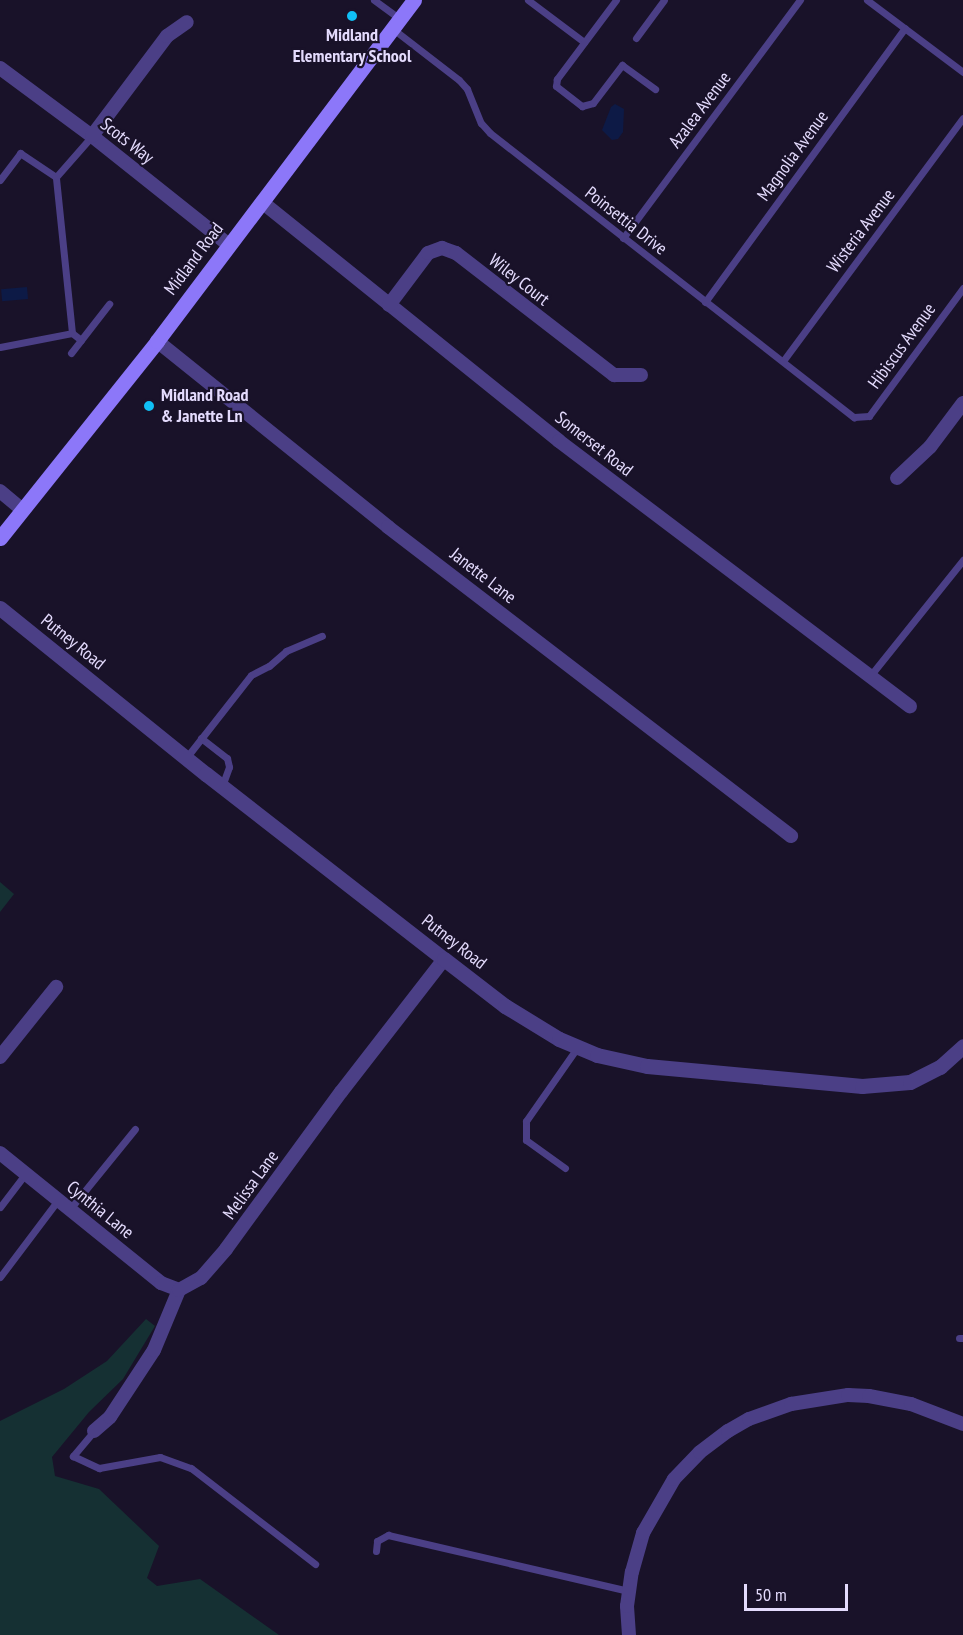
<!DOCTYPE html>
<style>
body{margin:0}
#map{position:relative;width:963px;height:1635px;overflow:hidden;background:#191229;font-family:"PT Sans Narrow",sans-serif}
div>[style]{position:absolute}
.green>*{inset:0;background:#153033}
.water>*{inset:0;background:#0d1a46;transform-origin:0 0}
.service>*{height:7px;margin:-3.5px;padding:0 3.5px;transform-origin:3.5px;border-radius:3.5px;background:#4b3f86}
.minor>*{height:14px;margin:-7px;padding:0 7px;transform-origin:7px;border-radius:7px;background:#4b3f86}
.tertiary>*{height:15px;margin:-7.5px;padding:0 7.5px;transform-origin:7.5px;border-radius:7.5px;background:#4b3f86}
.secondary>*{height:15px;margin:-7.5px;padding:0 7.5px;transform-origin:7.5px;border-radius:7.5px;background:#8c77f9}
.dots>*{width:16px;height:16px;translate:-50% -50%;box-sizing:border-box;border:3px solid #191229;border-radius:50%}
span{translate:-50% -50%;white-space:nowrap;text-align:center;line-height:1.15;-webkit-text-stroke:4.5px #191229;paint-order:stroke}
.poi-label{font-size:18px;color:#e4dbfd;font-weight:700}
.left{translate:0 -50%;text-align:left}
.street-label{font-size:18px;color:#e4dbfd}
.scale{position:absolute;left:744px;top:1584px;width:104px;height:27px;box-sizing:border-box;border:3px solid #e4dbfd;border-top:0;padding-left:8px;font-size:18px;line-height:21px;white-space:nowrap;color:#e4dbfd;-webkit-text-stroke:4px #191229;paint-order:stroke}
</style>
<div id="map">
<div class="green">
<i style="clip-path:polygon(0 882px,14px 894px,0 912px)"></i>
<i style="clip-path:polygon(146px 1319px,155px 1326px,123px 1379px,89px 1412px,52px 1457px,55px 1476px,99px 1489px,159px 1546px,147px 1578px,157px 1586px,200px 1579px,279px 1635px,0 1635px,0 1421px,64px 1389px,107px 1361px)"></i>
</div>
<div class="water">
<i style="clip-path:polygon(615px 104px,624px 109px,623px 132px,618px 139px,612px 140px,602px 130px,611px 107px)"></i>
<i style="left:27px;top:287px;width:12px;height:26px;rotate:85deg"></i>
</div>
<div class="service">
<i style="left:374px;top:0;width:32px;rotate:36deg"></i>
<i style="left:528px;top:0;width:70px;rotate:36.9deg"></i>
<i style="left:616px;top:0;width:99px;rotate:126.8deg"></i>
<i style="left:557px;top:79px;width:7px;rotate:98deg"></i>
<i style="left:556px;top:86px;width:33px;rotate:38deg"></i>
<i style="left:582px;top:106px;width:11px;rotate:-15deg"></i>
<i style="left:593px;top:103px;width:48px;rotate:-52.7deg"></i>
<i style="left:622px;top:65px;width:41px;rotate:36deg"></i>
<i style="left:867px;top:0;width:120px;rotate:36.9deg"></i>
<i style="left:393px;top:29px;width:83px;rotate:37.7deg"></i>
<i style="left:459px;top:80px;width:12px;rotate:48deg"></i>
<i style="left:467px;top:89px;width:37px;rotate:68deg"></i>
<i style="left:481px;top:123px;width:13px;rotate:48deg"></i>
<i style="left:490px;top:133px;width:462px;rotate:38deg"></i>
<i style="left:854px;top:417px;width:15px;rotate:-4deg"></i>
<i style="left:869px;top:416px;width:159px;rotate:-53.7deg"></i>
<i style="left:636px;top:38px;width:47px;rotate:-53.6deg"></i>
<i style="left:0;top:180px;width:34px;rotate:-53deg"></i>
<i style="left:20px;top:153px;width:43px;rotate:33.7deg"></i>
<i style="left:56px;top:177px;width:55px;rotate:-48.7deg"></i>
<i style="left:623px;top:238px;width:297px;rotate:-53.4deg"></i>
<i style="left:705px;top:302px;width:339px;rotate:-53.9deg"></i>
<i style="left:72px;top:333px;width:11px;rotate:38deg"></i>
<i style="left:81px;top:340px;width:46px;rotate:-52.1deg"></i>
<i style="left:0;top:347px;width:73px;rotate:-11deg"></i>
<i style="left:72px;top:333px;width:157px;rotate:-95.9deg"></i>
<i style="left:71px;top:353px;width:16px;rotate:-52deg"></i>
<i style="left:783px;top:361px;width:302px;rotate:-53.5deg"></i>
<i style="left:870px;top:676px;width:149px;rotate:-51.3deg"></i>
<i style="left:201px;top:738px;width:33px;rotate:38deg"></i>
<i style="left:227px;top:758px;width:9px;rotate:77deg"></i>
<i style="left:229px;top:767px;width:20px;rotate:110deg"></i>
<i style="left:186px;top:758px;width:105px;rotate:-51.9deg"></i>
<i style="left:251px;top:675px;width:20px;rotate:-27deg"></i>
<i style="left:269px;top:666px;width:23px;rotate:-41deg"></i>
<i style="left:286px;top:651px;width:39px;rotate:-23deg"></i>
<i style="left:565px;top:1168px;width:48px;rotate:-144.3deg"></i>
<i style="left:526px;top:1140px;width:19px;rotate:-90deg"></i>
<i style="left:526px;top:1121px;width:89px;rotate:-55.1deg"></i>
<i style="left:0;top:1207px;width:43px;rotate:-52.6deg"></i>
<i style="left:70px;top:1209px;width:103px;rotate:-50.9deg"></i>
<i style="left:0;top:1277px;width:96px;rotate:-53deg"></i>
<i style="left:959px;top:1338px;width:4px"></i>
<i style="left:94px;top:1431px;width:33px;rotate:130deg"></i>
<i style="left:73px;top:1456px;width:29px;rotate:25deg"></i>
<i style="left:99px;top:1468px;width:62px;rotate:-10.2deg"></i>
<i style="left:160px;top:1457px;width:33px;rotate:20deg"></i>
<i style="left:191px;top:1468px;width:157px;rotate:37.7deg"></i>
<i style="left:376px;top:1551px;width:10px;rotate:-84deg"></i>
<i style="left:377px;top:1541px;width:13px;rotate:-29deg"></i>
<i style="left:388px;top:1535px;width:247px;rotate:13.1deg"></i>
</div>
<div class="minor">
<i style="left:0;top:68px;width:114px;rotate:36.5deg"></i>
<i style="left:92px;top:136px;width:175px;rotate:38.5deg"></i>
<i style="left:92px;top:136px;width:125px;rotate:-53.1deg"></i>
<i style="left:167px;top:36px;width:24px;rotate:-35deg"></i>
<i style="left:262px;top:202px;width:381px;rotate:38.8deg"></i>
<i style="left:559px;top:441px;width:440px;rotate:37.1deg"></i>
<i style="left:389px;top:305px;width:65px;rotate:-53.1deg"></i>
<i style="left:428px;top:253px;width:15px;rotate:-20deg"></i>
<i style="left:442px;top:248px;width:15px;rotate:20deg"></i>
<i style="left:456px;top:253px;width:200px;rotate:37.7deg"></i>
<i style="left:614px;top:375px;width:27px"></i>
<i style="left:157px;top:341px;width:297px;rotate:38.8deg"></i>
<i style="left:388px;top:527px;width:508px;rotate:37.48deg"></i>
<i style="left:897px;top:478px;width:45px;rotate:-43.2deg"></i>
<i style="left:930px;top:447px;width:55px;rotate:-53.1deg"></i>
<i style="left:0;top:491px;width:30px;rotate:40deg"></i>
<i style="left:0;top:1057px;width:90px;rotate:-51.3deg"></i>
<i style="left:0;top:1153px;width:207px;rotate:38.9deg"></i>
<i style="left:161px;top:1283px;width:19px;rotate:21deg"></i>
<i style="left:94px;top:1431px;width:21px;rotate:-41deg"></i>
<i style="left:110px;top:1417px;width:80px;rotate:-56.7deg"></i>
<i style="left:154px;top:1350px;width:65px;rotate:-67.4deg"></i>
<i style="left:179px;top:1290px;width:25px;rotate:-29deg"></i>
<i style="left:201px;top:1278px;width:38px;rotate:-49deg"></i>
<i style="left:226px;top:1249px;width:195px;rotate:-53.8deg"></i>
<i style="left:341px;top:1092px;width:168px;rotate:-52.2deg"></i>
<i style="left:629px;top:1635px;width:29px;rotate:-94deg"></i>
<i style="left:627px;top:1606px;width:34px;rotate:-82deg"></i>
<i style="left:632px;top:1572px;width:41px;rotate:-74.2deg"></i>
<i style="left:643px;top:1533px;width:62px;rotate:-60.1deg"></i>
<i style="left:674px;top:1479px;width:37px;rotate:-46deg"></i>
<i style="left:700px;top:1452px;width:35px;rotate:-37deg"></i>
<i style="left:728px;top:1431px;width:24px;rotate:-30deg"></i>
<i style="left:749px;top:1419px;width:45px;rotate:-19.7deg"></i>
<i style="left:791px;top:1404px;width:58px;rotate:-9deg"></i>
<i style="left:848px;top:1395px;width:21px;rotate:3deg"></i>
<i style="left:869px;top:1396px;width:43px;rotate:10.8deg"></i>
<i style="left:911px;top:1404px;width:56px;rotate:21deg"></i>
</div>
<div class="tertiary">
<i style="left:0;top:608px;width:265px;rotate:38.9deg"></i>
<i style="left:206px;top:774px;width:301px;rotate:37.9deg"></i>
<i style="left:444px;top:959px;width:77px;rotate:37.6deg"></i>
<i style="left:505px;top:1006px;width:63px;rotate:31.4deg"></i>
<i style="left:559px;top:1039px;width:41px;rotate:22.8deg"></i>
<i style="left:597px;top:1055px;width:51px;rotate:12.4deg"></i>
<i style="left:647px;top:1066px;width:216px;rotate:5.3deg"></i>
<i style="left:862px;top:1086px;width:48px;rotate:-4.8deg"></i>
<i style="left:910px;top:1082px;width:34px;rotate:-27deg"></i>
<i style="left:940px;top:1067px;width:31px;rotate:-42deg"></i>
</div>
<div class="secondary">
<i style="left:0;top:538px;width:252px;rotate:-51.4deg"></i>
<i style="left:157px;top:341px;width:427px;rotate:-53deg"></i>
</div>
<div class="dots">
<i style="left:352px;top:16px;background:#10bff5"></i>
<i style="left:149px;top:406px;background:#10bff5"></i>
</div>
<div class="poi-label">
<span style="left:352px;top:46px">Midland<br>Elementary School</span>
<span class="left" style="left:161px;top:406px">Midland Road<br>&amp; Janette Ln</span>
</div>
<div class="street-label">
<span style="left:700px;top:110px;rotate:-53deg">Azalea Avenue</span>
<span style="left:127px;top:141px;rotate:38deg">Scots Way</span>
<span style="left:793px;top:156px;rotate:-54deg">Magnolia Avenue</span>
<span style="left:626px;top:221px;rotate:38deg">Poinsettia Drive</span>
<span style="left:861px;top:231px;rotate:-53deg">Wisteria Avenue</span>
<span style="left:194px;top:259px;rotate:-53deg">Midland Road</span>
<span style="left:519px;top:280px;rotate:38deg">Wiley Court</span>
<span style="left:902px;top:346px;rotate:-54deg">Hibiscus Avenue</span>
<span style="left:594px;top:444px;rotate:38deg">Somerset Road</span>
<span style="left:483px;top:576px;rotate:38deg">Janette Lane</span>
<span style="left:73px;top:642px;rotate:39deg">Putney Road</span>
<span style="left:454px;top:942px;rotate:38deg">Putney Road</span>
<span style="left:251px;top:1185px;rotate:-54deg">Melissa Lane</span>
<span style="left:100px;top:1210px;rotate:39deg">Cynthia Lane</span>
</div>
<div class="scale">50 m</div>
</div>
